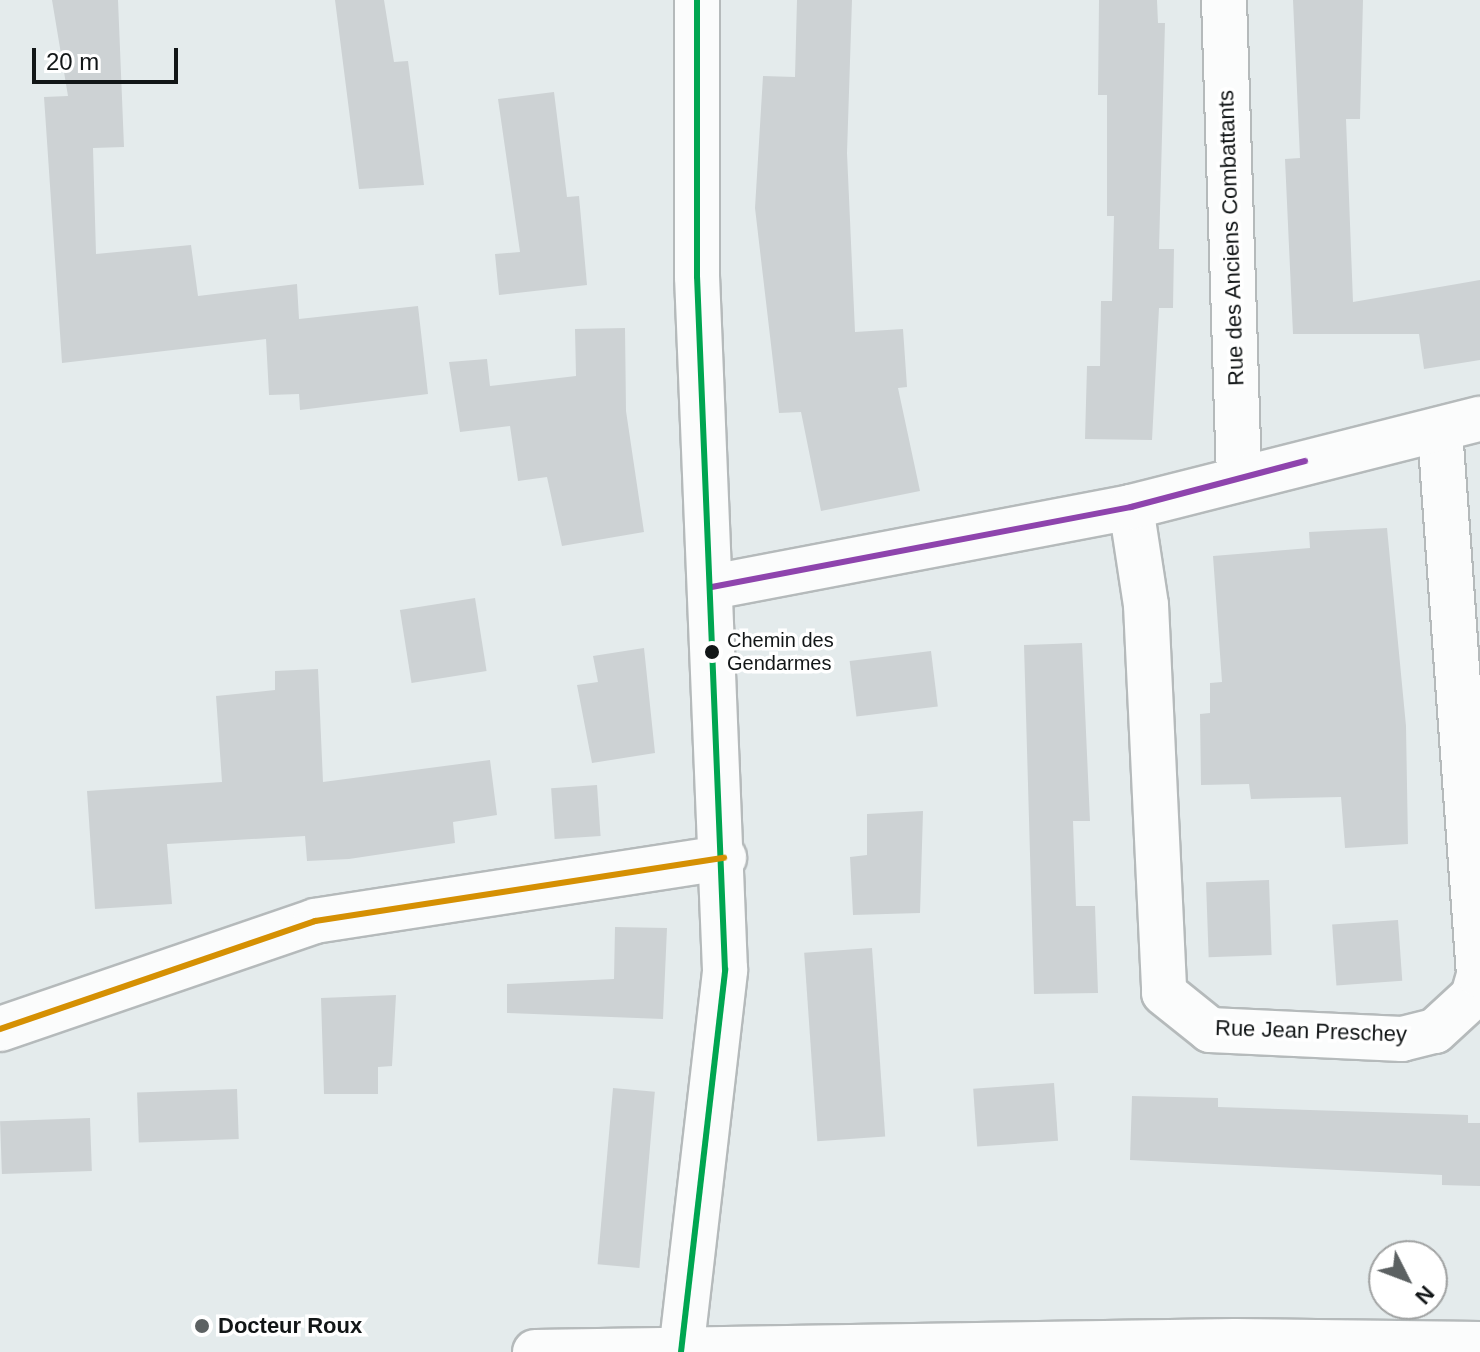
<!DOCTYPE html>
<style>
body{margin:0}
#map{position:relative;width:1480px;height:1352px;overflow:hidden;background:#e4ebec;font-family:Arial,sans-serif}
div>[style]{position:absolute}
.building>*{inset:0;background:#cdd2d4;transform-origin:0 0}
.roads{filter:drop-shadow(2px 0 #b5babb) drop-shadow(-2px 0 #b5babb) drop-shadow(0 2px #b5babb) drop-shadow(0 -2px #b5babb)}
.street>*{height:44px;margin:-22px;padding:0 22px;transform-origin:22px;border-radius:22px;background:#fbfcfc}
.primary>*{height:44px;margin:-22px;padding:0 22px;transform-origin:22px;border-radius:22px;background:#fbfcfc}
.bus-1>*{height:6px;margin:-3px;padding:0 3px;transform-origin:3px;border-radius:3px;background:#8e44ad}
.bus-2>*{height:6px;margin:-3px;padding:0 3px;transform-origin:3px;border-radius:3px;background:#00a651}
.bus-3>*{height:6px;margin:-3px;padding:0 3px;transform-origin:3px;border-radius:3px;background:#d59003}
.dots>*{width:22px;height:22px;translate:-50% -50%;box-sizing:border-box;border:4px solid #fff;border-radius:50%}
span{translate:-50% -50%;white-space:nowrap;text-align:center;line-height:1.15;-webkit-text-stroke:7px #fff;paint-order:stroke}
.bus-label{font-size:20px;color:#121617}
.left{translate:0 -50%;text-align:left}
.street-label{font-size:22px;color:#121617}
.poi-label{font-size:22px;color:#121617;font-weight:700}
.north{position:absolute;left:1368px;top:1240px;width:80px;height:80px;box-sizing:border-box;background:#fff;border:2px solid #a0a2a2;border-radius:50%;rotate:132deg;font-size:22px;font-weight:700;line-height:32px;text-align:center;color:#121617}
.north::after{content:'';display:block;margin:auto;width:28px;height:36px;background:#5c6162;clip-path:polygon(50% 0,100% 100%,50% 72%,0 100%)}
.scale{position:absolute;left:32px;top:48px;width:146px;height:36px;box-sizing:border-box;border:4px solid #121617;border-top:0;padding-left:10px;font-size:24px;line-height:28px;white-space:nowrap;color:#121617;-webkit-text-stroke:6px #fff;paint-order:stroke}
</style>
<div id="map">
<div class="building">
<i style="clip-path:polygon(52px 0,118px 0,124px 147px,93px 148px,96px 254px,191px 245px,198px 296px,297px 284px,299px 319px,418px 306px,428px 394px,300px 410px,299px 394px,269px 395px,266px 339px,62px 363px,44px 97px,68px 96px)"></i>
<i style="clip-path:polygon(335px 0,384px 0,394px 62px,408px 61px,424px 185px,359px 189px)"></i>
<i style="clip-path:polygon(797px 0,852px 0,847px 153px,855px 332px,903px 329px,907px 387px,898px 388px,920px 491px,821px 511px,801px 412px,779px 413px,755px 208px,763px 76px,795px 77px)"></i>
<i style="clip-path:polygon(1099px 0,1157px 0,1158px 23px,1165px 23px,1159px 249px,1174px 249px,1173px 308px,1159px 308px,1152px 440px,1085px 439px,1087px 366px,1100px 366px,1101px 301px,1112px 301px,1114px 216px,1107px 216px,1107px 95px,1098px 95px)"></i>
<i style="clip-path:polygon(1293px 0,1363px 0,1360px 119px,1346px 119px,1353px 302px,1480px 280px,1480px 360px,1424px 369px,1419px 334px,1293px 334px,1285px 159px,1300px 158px)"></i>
<i style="clip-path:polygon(554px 92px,567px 197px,579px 196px,587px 285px,499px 295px,495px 254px,520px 252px,498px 99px)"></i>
<i style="clip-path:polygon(625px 328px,626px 411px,644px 532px,562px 546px,547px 477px,518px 481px,510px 426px,460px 432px,449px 362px,487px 359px,490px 386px,576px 376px,575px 329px)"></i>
<i style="clip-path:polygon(1387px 528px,1406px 726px,1408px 844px,1345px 848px,1341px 797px,1251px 799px,1249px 784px,1201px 785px,1200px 714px,1210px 713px,1210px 683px,1222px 682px,1213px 556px,1310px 548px,1309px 532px)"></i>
<i style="left:475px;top:598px;width:74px;height:76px;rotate:81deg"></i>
<i style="clip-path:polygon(1082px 643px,1090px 821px,1073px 821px,1076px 906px,1095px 906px,1098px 993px,1034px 994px,1024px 645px)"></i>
<i style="clip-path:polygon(644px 648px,655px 753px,592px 763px,577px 685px,598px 682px,593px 656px)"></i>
<i style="left:931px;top:651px;width:56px;height:82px;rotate:83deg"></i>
<i style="clip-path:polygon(318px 669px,323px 782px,490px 760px,497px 815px,453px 822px,455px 843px,349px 859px,307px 861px,305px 836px,167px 844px,172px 904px,95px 909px,87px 791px,222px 782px,216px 696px,275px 690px,275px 671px)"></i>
<i style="left:597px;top:785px;width:51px;height:46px;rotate:86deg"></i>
<i style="clip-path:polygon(923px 811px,920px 913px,853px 915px,850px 857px,867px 855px,867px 814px)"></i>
<i style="left:1269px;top:880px;width:75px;height:63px;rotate:88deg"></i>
<i style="left:1398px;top:920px;width:61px;height:66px;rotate:86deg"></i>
<i style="clip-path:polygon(615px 927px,667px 928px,663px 1019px,507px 1013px,507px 984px,614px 979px)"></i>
<i style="left:872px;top:948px;width:189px;height:68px;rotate:86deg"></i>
<i style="clip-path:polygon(396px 995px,392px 1066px,378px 1067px,378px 1094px,324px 1094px,321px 998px)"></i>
<i style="left:1054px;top:1083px;width:58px;height:81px;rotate:86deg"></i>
<i style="left:613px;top:1088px;width:42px;height:177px;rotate:5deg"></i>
<i style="left:237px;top:1089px;width:50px;height:100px;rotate:88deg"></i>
<i style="clip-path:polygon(1132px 1096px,1218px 1098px,1218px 1107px,1468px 1115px,1468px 1123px,1480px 1123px,1480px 1186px,1442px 1185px,1442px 1175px,1130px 1160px)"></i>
<i style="left:90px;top:1118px;width:53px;height:90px;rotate:88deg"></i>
</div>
<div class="roads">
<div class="street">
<i style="left:1224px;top:0;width:475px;rotate:88.2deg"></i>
<i style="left:1131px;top:507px;width:99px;rotate:81.3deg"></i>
<i style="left:1146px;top:605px;width:388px;rotate:87.3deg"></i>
<i style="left:1164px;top:993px;width:59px;rotate:38.8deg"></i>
<i style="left:1210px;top:1030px;width:192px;rotate:2.7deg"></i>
<i style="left:1402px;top:1039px;width:34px;rotate:-14deg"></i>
<i style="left:1435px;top:1031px;width:52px;rotate:-42.6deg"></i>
<i style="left:1473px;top:996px;width:22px;rotate:-74deg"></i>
<i style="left:1479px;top:975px;width:545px;rotate:-94.1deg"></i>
<i style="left:712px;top:587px;width:427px;rotate:-10.8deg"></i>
<i style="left:1131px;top:507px;width:360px;rotate:-14.2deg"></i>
<i style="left:0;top:1029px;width:333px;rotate:-18.9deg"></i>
<i style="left:315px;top:921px;width:414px;rotate:-8.8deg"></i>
<i style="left:681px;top:1352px;width:385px;rotate:-83.4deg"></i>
<i style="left:725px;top:970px;width:694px;rotate:-92.31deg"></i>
<i style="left:697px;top:277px;width:277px;rotate:-90deg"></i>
</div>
<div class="primary">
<i style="left:535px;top:1352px;width:700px;rotate:-0.9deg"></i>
<i style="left:1235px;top:1341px;width:245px;rotate:0.7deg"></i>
</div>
</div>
<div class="bus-1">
<i style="left:712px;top:587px;width:427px;rotate:-10.8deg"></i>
<i style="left:1131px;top:507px;width:180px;rotate:-14.8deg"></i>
</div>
<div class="bus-2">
<i style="left:681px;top:1352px;width:385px;rotate:-83.4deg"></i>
<i style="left:725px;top:970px;width:694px;rotate:-92.31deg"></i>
<i style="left:697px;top:277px;width:277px;rotate:-90deg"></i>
</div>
<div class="bus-3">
<i style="left:0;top:1029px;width:333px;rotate:-18.9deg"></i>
<i style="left:315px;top:921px;width:414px;rotate:-8.8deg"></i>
</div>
<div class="dots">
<i style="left:712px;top:652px;background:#121617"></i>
<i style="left:202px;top:1326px;background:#5c6162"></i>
</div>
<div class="bus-label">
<span class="left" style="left:727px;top:652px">Chemin des<br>Gendarmes</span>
</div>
<div class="street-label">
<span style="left:1231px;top:238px;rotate:-92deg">Rue des Anciens Combattants</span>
<span style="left:1311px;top:1031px;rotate:2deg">Rue Jean Preschey</span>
</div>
<div class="poi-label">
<span class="left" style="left:218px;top:1326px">Docteur Roux</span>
</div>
<div class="north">N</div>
<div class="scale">20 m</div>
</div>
